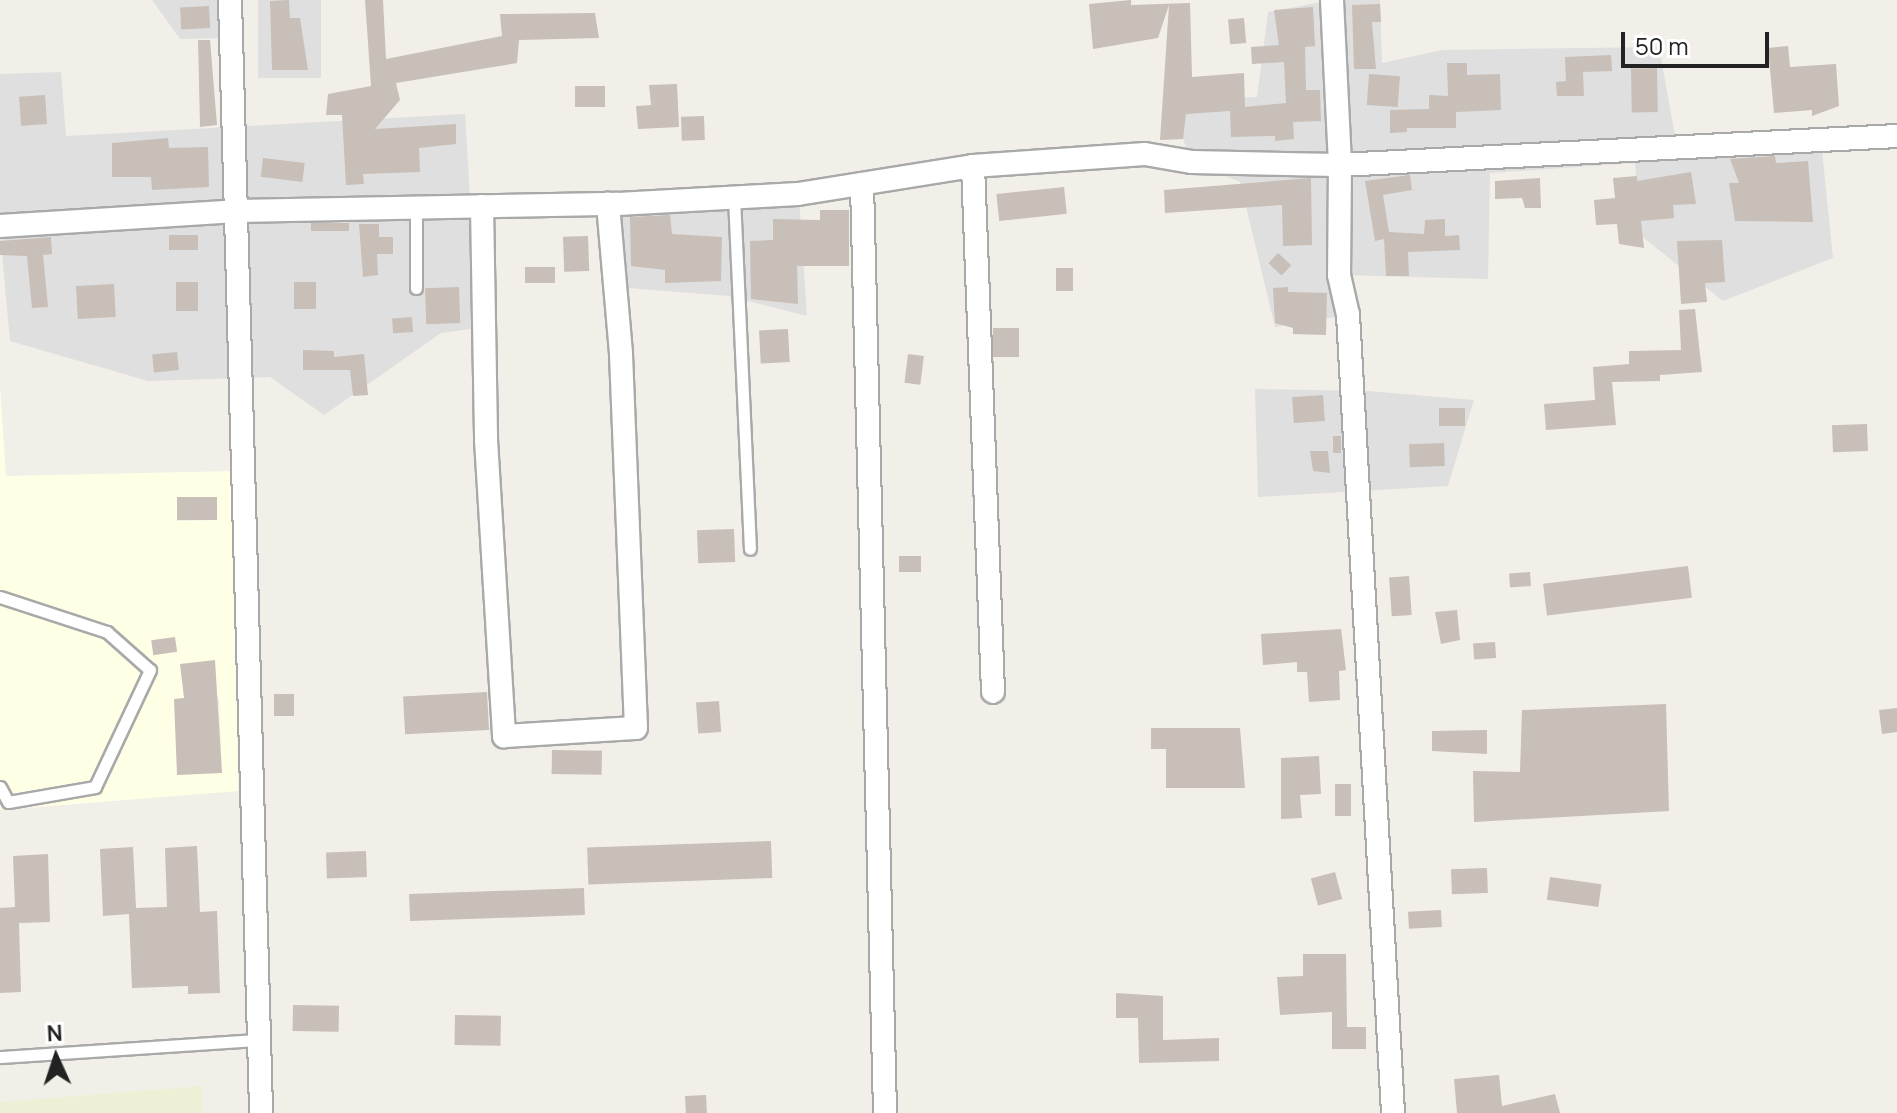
<!DOCTYPE html>
<style>
body{margin:0}
#map{position:relative;width:1897px;height:1113px;overflow:hidden;background:#f2efe9;font-family:Manrope,sans-serif}
div>[style]{position:absolute}
.residential>*{inset:0;background:#e0dfdf;transform-origin:0 0}
.education>*{inset:0;background:#ffffe5}
.farmland>*{inset:0;background:#eef0d5}
.building>*{inset:0;background:#c7bfb8;transform-origin:0 0}
.roads{filter:drop-shadow(2px 0 #a9a9a9) drop-shadow(-2px 0 #a9a9a9) drop-shadow(0 2px #a9a9a9) drop-shadow(0 -2px #a9a9a9)}
.service>*{height:11px;margin:-5.5px;padding:0 5.5px;transform-origin:5.5px;border-radius:5.5px;background:#fff}
.minor>*{height:22px;margin:-11px;padding:0 11px;transform-origin:11px;border-radius:11px;background:#fff}
span{translate:-50% -50%;white-space:nowrap;text-align:center;line-height:1.15;-webkit-text-stroke:6px #fff;paint-order:stroke}
.north{position:absolute;left:16px;top:1017px;width:80px;height:80px;-webkit-text-stroke:6px #fff;paint-order:stroke;rotate:357deg;font-size:22px;font-weight:700;line-height:32px;text-align:center;color:#222}
.north::after{content:'';display:block;margin:auto;width:28px;height:36px;background:#222;clip-path:polygon(50% 0,100% 100%,50% 72%,0 100%)}
.scale{position:absolute;left:1621px;top:32px;width:148px;height:36px;box-sizing:border-box;border:4px solid #222;border-top:0;padding-left:10px;font-size:24px;line-height:28px;white-space:nowrap;color:#222;-webkit-text-stroke:6px #fff;paint-order:stroke}
</style>
<div id="map">
<div class="residential">
<i style="clip-path:polygon(152px 0,230px 0,231px 38px,180px 39px)"></i>
<i style="left:258px;top:0;width:63px;height:78px"></i>
<i style="clip-path:polygon(1332px 0,1380px 0,1382px 63px,1442px 50px,1659px 47px,1677px 147px,1821px 140px,1833px 258px,1723px 301px,1640px 235px,1635px 163px,1490px 173px,1488px 279px,1340px 275px,1348px 315px,1275px 327px,1240px 182px,1192px 162px,1183px 139px,1182px 100px,1257px 97px,1268px 12px)"></i>
<i style="clip-path:polygon(61px 72px,66px 136px,465px 114px,478px 328px,441px 333px,324px 415px,270px 377px,148px 381px,10px 341px,0 232px,0 74px)"></i>
<i style="clip-path:polygon(799px 196px,807px 316px,729px 296px,628px 288px,619px 205px)"></i>
<i style="clip-path:polygon(1255px 389px,1368px 391px,1474px 400px,1448px 486px,1258px 497px)"></i>
</div>
<div class="education">
<i style="clip-path:polygon(evenodd,0 387px,6px 476px,234px 471px,238px 791px,0 810px,0 387px,217px 497px,217px 520px,177px 521px,177px 498px,217px 497px,0 387px,219px 697px,222px 772px,178px 775px,174px 699px,219px 697px)"></i>
</div>
<div class="farmland">
<i style="clip-path:polygon(202px 1086px,203px 1113px,0 1113px,0 1102px)"></i>
</div>
<div class="building">
<i style="clip-path:polygon(289px 0,290px 18px,300px 18px,308px 70px,272px 70px,270px 1px)"></i>
<i style="clip-path:polygon(365px 0,383px 0,386px 59px,502px 36px,500px 14px,595px 13px,599px 38px,519px 40px,517px 63px,396px 83px,400px 100px,375px 129px,456px 124px,456px 144px,419px 148px,420px 172px,363px 174px,364px 184px,346px 185px,342px 115px,326px 115px,328px 94px,371px 86px)"></i>
<i style="clip-path:polygon(1131px 0,1131px 5px,1190px 3px,1192px 77px,1244px 73px,1245px 107px,1286px 103px,1284px 62px,1252px 64px,1251px 47px,1279px 45px,1274px 10px,1313px 7px,1315px 46px,1305px 47px,1306px 90px,1320px 90px,1321px 121px,1293px 122px,1294px 139px,1275px 141px,1275px 136px,1231px 137px,1230px 111px,1186px 114px,1183px 139px,1160px 140px,1169px 5px,1158px 38px,1093px 49px,1089px 4px)"></i>
<i style="clip-path:polygon(1380px 4px,1381px 22px,1372px 22px,1376px 69px,1354px 69px,1352px 5px)"></i>
<i style="left:209px;top:6px;width:22px;height:29px;rotate:87deg"></i>
<i style="left:1244px;top:18px;width:25px;height:16px;rotate:85deg"></i>
<i style="clip-path:polygon(198px 40px,210px 40px,217px 125px,200px 127px)"></i>
<i style="clip-path:polygon(1788px 46px,1790px 67px,1836px 64px,1839px 106px,1812px 116px,1812px 110px,1774px 113px,1768px 48px)"></i>
<i style="clip-path:polygon(1611px 55px,1612px 71px,1583px 72px,1584px 96px,1557px 96px,1556px 82px,1566px 81px,1565px 57px)"></i>
<i style="clip-path:polygon(1447px 63px,1467px 63px,1467px 75px,1500px 74px,1501px 110px,1456px 112px,1456px 128px,1407px 128px,1407px 132px,1390px 133px,1390px 110px,1429px 109px,1429px 95px,1448px 96px)"></i>
<i style="left:1657px;top:68px;width:44px;height:26px;rotate:89deg"></i>
<i style="left:1369px;top:74px;width:31px;height:31px;rotate:4deg"></i>
<i style="clip-path:polygon(677px 84px,679px 127px,638px 129px,636px 106px,651px 105px,649px 85px)"></i>
<i style="left:575px;top:86px;width:30px;height:21px"></i>
<i style="left:45px;top:95px;width:29px;height:26px;rotate:86deg"></i>
<i style="left:704px;top:116px;width:24px;height:23px;rotate:88deg"></i>
<i style="clip-path:polygon(168px 138px,169px 148px,208px 147px,209px 187px,152px 190px,151px 177px,112px 177px,112px 143px)"></i>
<i style="clip-path:polygon(1775px 156px,1776px 163px,1808px 161px,1813px 222px,1735px 221px,1729px 183px,1739px 183px,1730px 159px)"></i>
<i style="left:263px;top:158px;width:42px;height:19px;rotate:7deg"></i>
<i style="clip-path:polygon(1691px 172px,1696px 204px,1673px 205px,1674px 218px,1641px 221px,1644px 248px,1619px 244px,1617px 224px,1596px 225px,1594px 200px,1615px 198px,1613px 178px,1637px 176px,1637px 181px)"></i>
<i style="clip-path:polygon(1410px 175px,1412px 190px,1383px 195px,1389px 232px,1424px 234px,1425px 220px,1445px 219px,1445px 236px,1459px 235px,1460px 250px,1408px 252px,1409px 276px,1386px 276px,1384px 239px,1375px 241px,1365px 181px)"></i>
<i style="clip-path:polygon(1311px 178px,1312px 245px,1283px 246px,1282px 205px,1165px 213px,1164px 190px)"></i>
<i style="clip-path:polygon(1540px 178px,1541px 208px,1525px 208px,1522px 198px,1495px 199px,1495px 181px)"></i>
<i style="left:1064px;top:187px;width:27px;height:68px;rotate:84deg"></i>
<i style="clip-path:polygon(820px 210px,849px 210px,849px 266px,797px 266px,798px 304px,751px 299px,750px 241px,773px 240px,773px 219px,820px 220px)"></i>
<i style="clip-path:polygon(670px 215px,672px 234px,722px 237px,721px 281px,665px 283px,665px 270px,631px 266px,630px 217px)"></i>
<i style="left:349px;top:223px;width:8px;height:38px;rotate:90deg"></i>
<i style="clip-path:polygon(359px 224px,379px 224px,379px 237px,393px 237px,393px 254px,377px 254px,378px 275px,363px 277px)"></i>
<i style="left:198px;top:235px;width:15px;height:29px;rotate:90deg"></i>
<i style="left:588px;top:236px;width:35px;height:25px;rotate:88deg"></i>
<i style="clip-path:polygon(51px 237px,52px 254px,43px 255px,48px 307px,32px 308px,27px 256px,0 255px,0 241px)"></i>
<i style="clip-path:polygon(1722px 240px,1725px 282px,1705px 283px,1707px 302px,1681px 304px,1677px 241px)"></i>
<i style="left:1278px;top:253px;width:18px;height:14px;rotate:43deg"></i>
<i style="left:525px;top:267px;width:30px;height:16px"></i>
<i style="left:1056px;top:268px;width:17px;height:23px"></i>
<i style="left:176px;top:282px;width:22px;height:29px"></i>
<i style="left:294px;top:282px;width:22px;height:27px"></i>
<i style="left:114px;top:284px;width:33px;height:38px;rotate:87deg"></i>
<i style="left:459px;top:287px;width:36px;height:34px;rotate:88deg"></i>
<i style="clip-path:polygon(1288px 287px,1288px 292px,1327px 293px,1326px 335px,1293px 334px,1293px 328px,1275px 323px,1273px 288px)"></i>
<i style="clip-path:polygon(1695px 309px,1702px 372px,1660px 375px,1660px 381px,1612px 382px,1616px 425px,1546px 430px,1544px 404px,1595px 400px,1593px 367px,1629px 364px,1629px 351px,1681px 350px,1679px 310px)"></i>
<i style="left:412px;top:317px;width:15px;height:20px;rotate:86deg"></i>
<i style="left:993px;top:328px;width:26px;height:29px"></i>
<i style="left:788px;top:329px;width:33px;height:29px;rotate:87deg"></i>
<i style="clip-path:polygon(303px 350px,334px 351px,334px 357px,364px 354px,368px 395px,353px 396px,350px 370px,303px 370px)"></i>
<i style="left:177px;top:352px;width:18px;height:25px;rotate:84deg"></i>
<i style="left:908px;top:354px;width:16px;height:29px;rotate:7deg"></i>
<i style="left:1323px;top:395px;width:26px;height:31px;rotate:86deg"></i>
<i style="left:1465px;top:408px;width:18px;height:26px;rotate:90deg"></i>
<i style="left:1867px;top:424px;width:27px;height:35px;rotate:88deg"></i>
<i style="left:1333px;top:436px;width:8px;height:17px"></i>
<i style="left:1444px;top:443px;width:23px;height:35px;rotate:88deg"></i>
<i style="clip-path:polygon(1310px 451px,1328px 451px,1330px 473px,1313px 471px)"></i>
<i style="left:217px;top:497px;width:23px;height:40px;rotate:90deg"></i>
<i style="left:734px;top:529px;width:33px;height:37px;rotate:88deg"></i>
<i style="left:899px;top:556px;width:22px;height:16px"></i>
<i style="left:1688px;top:566px;width:32px;height:146px;rotate:83deg"></i>
<i style="left:1530px;top:572px;width:14px;height:21px;rotate:86deg"></i>
<i style="left:1409px;top:576px;width:39px;height:20px;rotate:86deg"></i>
<i style="clip-path:polygon(1457px 610px,1460px 640px,1441px 644px,1435px 612px)"></i>
<i style="clip-path:polygon(1341px 629px,1346px 670px,1339px 671px,1340px 700px,1309px 702px,1307px 672px,1297px 672px,1297px 662px,1263px 665px,1261px 634px)"></i>
<i style="left:175px;top:637px;width:15px;height:24px;rotate:82deg"></i>
<i style="left:1495px;top:642px;width:16px;height:22px;rotate:86deg"></i>
<i style="clip-path:polygon(215px 660px,222px 773px,177px 775px,174px 699px,184px 698px,180px 664px)"></i>
<i style="left:487px;top:692px;width:38px;height:84px;rotate:87deg"></i>
<i style="left:294px;top:694px;width:22px;height:20px;rotate:90deg"></i>
<i style="left:719px;top:701px;width:31px;height:23px;rotate:86deg"></i>
<i style="clip-path:polygon(1666px 704px,1669px 811px,1474px 822px,1473px 771px,1520px 772px,1522px 710px)"></i>
<i style="clip-path:polygon(1897px 708px,1897px 732px,1882px 734px,1879px 710px)"></i>
<i style="clip-path:polygon(1151px 728px,1240px 728px,1245px 788px,1166px 788px,1166px 749px,1151px 749px)"></i>
<i style="clip-path:polygon(1487px 730px,1487px 754px,1432px 751px,1432px 731px)"></i>
<i style="left:552px;top:750px;width:50px;height:24px;rotate:1deg"></i>
<i style="clip-path:polygon(1319px 756px,1321px 794px,1300px 795px,1302px 818px,1281px 819px,1281px 758px)"></i>
<i style="left:1335px;top:784px;width:16px;height:32px"></i>
<i style="left:771px;top:841px;width:37px;height:184px;rotate:88deg"></i>
<i style="clip-path:polygon(197px 846px,200px 912px,217px 911px,220px 993px,188px 994px,188px 986px,132px 988px,129px 914px,103px 916px,100px 849px,133px 847px,136px 908px,167px 907px,165px 848px)"></i>
<i style="left:366px;top:851px;width:26px;height:40px;rotate:88deg"></i>
<i style="clip-path:polygon(48px 854px,50px 922px,19px 923px,21px 992px,0 993px,0 908px,15px 907px,13px 856px)"></i>
<i style="left:1487px;top:868px;width:25px;height:36px;rotate:88deg"></i>
<i style="left:1335px;top:872px;width:28px;height:25px;rotate:75deg"></i>
<i style="left:1550px;top:877px;width:52px;height:23px;rotate:8deg"></i>
<i style="left:584px;top:888px;width:27px;height:175px;rotate:88deg"></i>
<i style="left:1441px;top:910px;width:17px;height:33px;rotate:87deg"></i>
<i style="clip-path:polygon(1303px 954px,1346px 954px,1347px 1027px,1366px 1027px,1366px 1049px,1332px 1049px,1332px 1012px,1280px 1015px,1277px 977px,1303px 976px)"></i>
<i style="clip-path:polygon(1116px 993px,1163px 996px,1163px 1040px,1219px 1038px,1219px 1061px,1139px 1063px,1138px 1018px,1116px 1018px)"></i>
<i style="left:293px;top:1005px;width:46px;height:26px;rotate:1deg"></i>
<i style="left:455px;top:1015px;width:46px;height:30px;rotate:1deg"></i>
<i style="clip-path:polygon(1499px 1075px,1502px 1106px,1555px 1094px,1560px 1113px,1457px 1113px,1454px 1079px)"></i>
<i style="left:706px;top:1095px;width:18px;height:21px;rotate:87deg"></i>
</div>
<div class="roads">
<div class="service">
<i style="left:734px;top:197px;width:352px;rotate:87.4deg"></i>
<i style="left:416px;top:207px;width:81px;rotate:90deg"></i>
<i style="left:0;top:597px;width:113px;rotate:18.1deg"></i>
<i style="left:107px;top:632px;width:57px;rotate:41.5deg"></i>
<i style="left:150px;top:670px;width:129px;rotate:115.2deg"></i>
<i style="left:95px;top:787px;width:88px;rotate:170.2deg"></i>
<i style="left:8px;top:802px;width:17px;rotate:-118deg"></i>
<i style="left:0;top:1057px;width:259px;rotate:-3.8deg"></i>
</div>
<div class="minor">
<i style="left:230px;top:0;width:1113px;rotate:88.4deg"></i>
<i style="left:1332px;top:0;width:165px;rotate:87.2deg"></i>
<i style="left:1340px;top:165px;width:110px;rotate:90.5deg"></i>
<i style="left:1339px;top:275px;width:41px;rotate:77.3deg"></i>
<i style="left:1348px;top:315px;width:799px;rotate:86.77deg"></i>
<i style="left:973px;top:166px;width:526px;rotate:87.82deg"></i>
<i style="left:862px;top:184px;width:929px;rotate:88.58deg"></i>
<i style="left:482px;top:206px;width:234px;rotate:89deg"></i>
<i style="left:486px;top:440px;width:297px;rotate:86.5deg"></i>
<i style="left:504px;top:736px;width:132px;rotate:-3.5deg"></i>
<i style="left:636px;top:728px;width:375px;rotate:-92.3deg"></i>
<i style="left:621px;top:353px;width:150px;rotate:-95deg"></i>
<i style="left:0;top:226px;width:237px;rotate:-3.6deg"></i>
<i style="left:237px;top:211px;width:381px;rotate:-1.1deg"></i>
<i style="left:618px;top:204px;width:180px;rotate:-3.2deg"></i>
<i style="left:798px;top:194px;width:177px;rotate:-9.1deg"></i>
<i style="left:973px;top:166px;width:172px;rotate:-4deg"></i>
<i style="left:1145px;top:154px;width:48px;rotate:9.7deg"></i>
<i style="left:1192px;top:162px;width:148px;rotate:1.2deg"></i>
<i style="left:1340px;top:165px;width:558px;rotate:-2.98deg"></i>
</div>
</div>
<div class="north">N</div>
<div class="scale">50 m</div>
</div>
